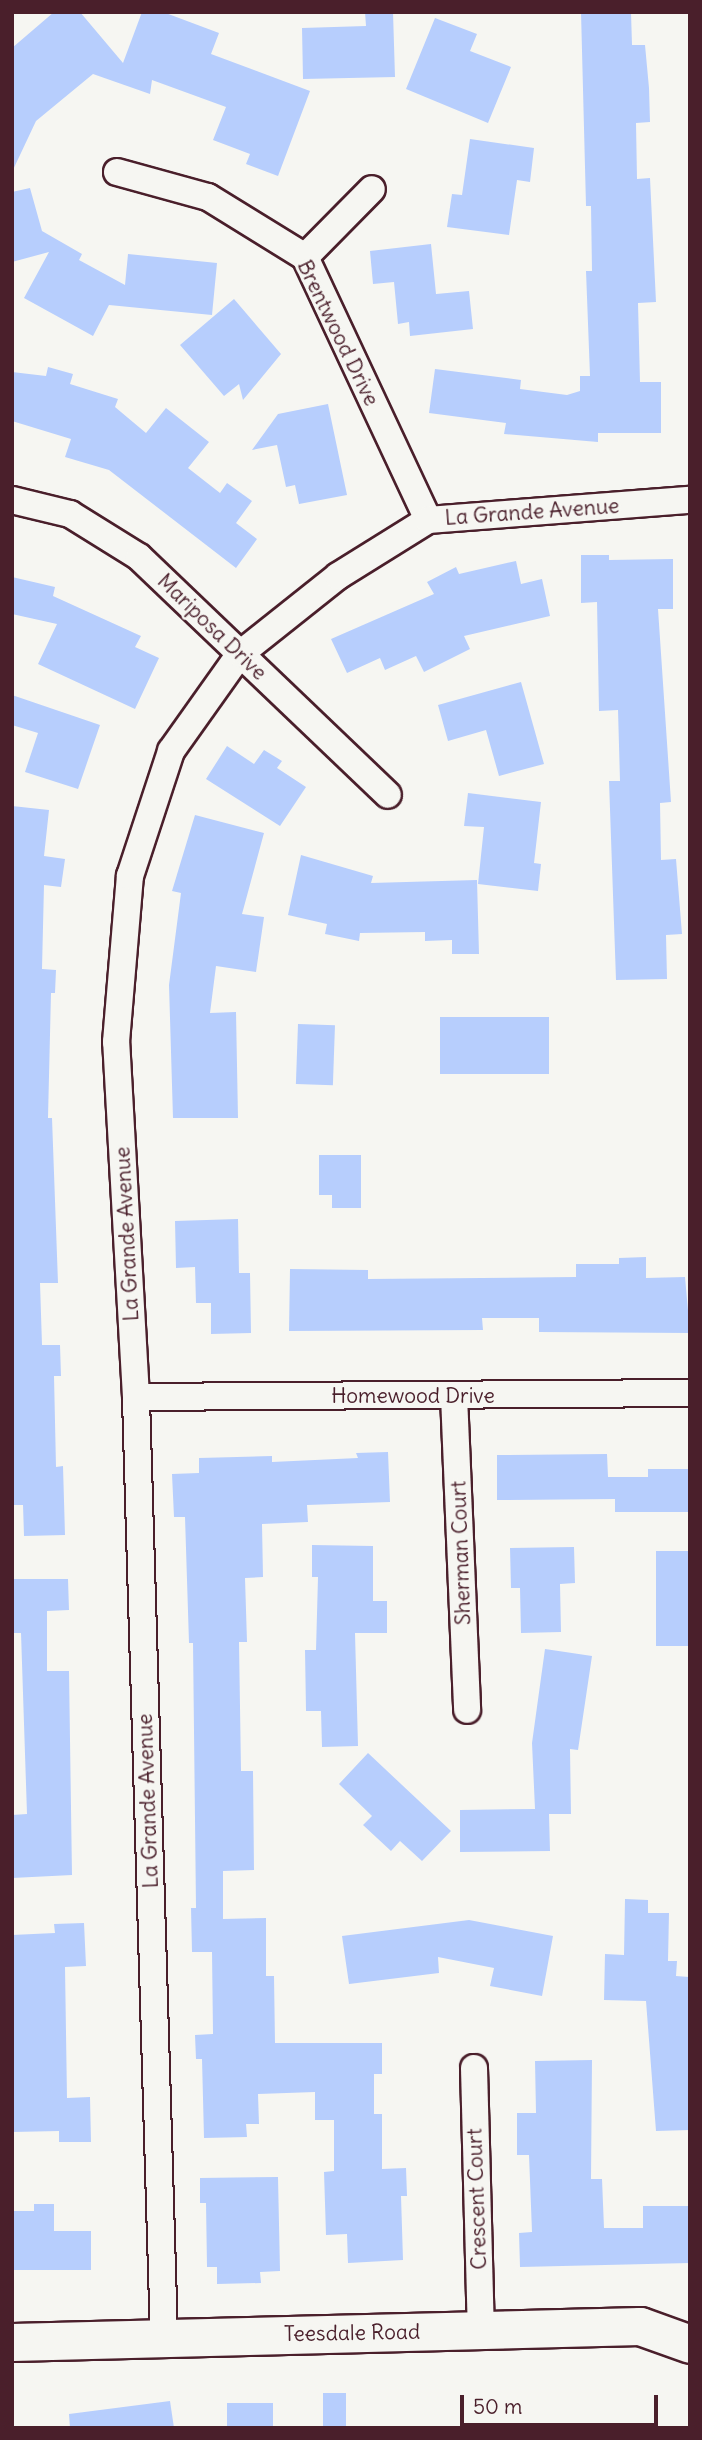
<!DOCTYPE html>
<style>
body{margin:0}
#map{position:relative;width:702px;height:2440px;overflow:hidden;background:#f6f6f2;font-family:Delius,sans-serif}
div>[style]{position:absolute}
.building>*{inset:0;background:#b7cefd;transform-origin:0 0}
.roads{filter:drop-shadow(2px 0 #4a1f2b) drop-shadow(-2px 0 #4a1f2b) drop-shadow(0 2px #4a1f2b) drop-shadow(0 -2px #4a1f2b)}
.street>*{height:26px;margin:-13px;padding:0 13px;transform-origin:13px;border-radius:13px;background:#f6f6f2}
.secondary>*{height:37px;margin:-18.5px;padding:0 18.5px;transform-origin:18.5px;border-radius:18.5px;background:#f6f6f2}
span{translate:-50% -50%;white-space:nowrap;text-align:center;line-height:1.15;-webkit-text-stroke:5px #f6f6f2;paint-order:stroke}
.street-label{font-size:21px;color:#4a1f2b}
.frame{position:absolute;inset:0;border:14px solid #4a1f2b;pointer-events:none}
.scale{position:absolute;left:460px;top:2395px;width:198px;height:32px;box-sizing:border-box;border:4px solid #4a1f2b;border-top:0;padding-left:9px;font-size:21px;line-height:24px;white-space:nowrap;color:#4a1f2b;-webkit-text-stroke:5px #f6f6f2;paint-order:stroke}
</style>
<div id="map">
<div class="building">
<i style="clip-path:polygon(54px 12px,80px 12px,123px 63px,142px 12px,163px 12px,219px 33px,211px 54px,310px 91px,278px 176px,246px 164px,250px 154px,213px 140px,226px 107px,152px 80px,150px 94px,93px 74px,36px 121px,12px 172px,12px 48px)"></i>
<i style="clip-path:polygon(365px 12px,393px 12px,395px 77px,303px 79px,302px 28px,366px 26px)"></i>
<i style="clip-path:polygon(581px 12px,631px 12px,632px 45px,645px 45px,649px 88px,650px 122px,636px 123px,637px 179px,650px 178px,656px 302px,638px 303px,640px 382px,661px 382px,661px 433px,598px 433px,598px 442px,504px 434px,506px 423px,429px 413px,435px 369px,521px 380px,520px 389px,567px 395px,580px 391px,580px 376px,590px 376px,586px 271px,592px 271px,591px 206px,586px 206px)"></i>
<i style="clip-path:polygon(435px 18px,477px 34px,470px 51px,511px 67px,488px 123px,406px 89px)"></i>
<i style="clip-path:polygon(470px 139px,534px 148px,530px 182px,517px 180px,509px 235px,447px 227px,452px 194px,462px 195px)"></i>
<i style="clip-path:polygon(30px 188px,42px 231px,82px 254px,79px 260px,125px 285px,128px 254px,217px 263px,212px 315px,109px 305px,93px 336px,24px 298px,49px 252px,12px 262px,12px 192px)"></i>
<i style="clip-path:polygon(431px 244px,436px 294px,469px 291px,473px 329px,410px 336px,409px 322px,398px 324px,394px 282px,373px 284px,370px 251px)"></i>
<i style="clip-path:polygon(234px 299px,281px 354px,243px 400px,239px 384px,224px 396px,180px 345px)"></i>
<i style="clip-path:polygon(48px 367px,73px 374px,70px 384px,118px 399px,115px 407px,146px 433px,166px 408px,209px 442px,188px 468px,220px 493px,227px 483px,252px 501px,236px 523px,257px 539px,236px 568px,109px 470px,65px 457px,71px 439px,12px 421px,12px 372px,46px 376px)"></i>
<i style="clip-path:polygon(328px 404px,347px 495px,299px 504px,295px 485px,286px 487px,277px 445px,252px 450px,278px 414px)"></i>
<i style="clip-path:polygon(581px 555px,609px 555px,609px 560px,673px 559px,673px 609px,658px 609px,671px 802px,660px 803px,661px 860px,676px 859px,682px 934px,666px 935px,667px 979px,616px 980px,609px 781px,620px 781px,618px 710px,599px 711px,597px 602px,581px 603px)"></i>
<i style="clip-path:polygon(516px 561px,521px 584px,542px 579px,550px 616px,464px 636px,470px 649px,424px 672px,416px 656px,385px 670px,380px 658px,347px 673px,331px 639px,434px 594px,427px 582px,456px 567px,459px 574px)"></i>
<i style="clip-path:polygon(12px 577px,55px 587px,53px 596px,141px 636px,135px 647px,159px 658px,135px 709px,38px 664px,57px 624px,12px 614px)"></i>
<i style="clip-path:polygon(521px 682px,544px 764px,499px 776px,486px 730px,448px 741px,438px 705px)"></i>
<i style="clip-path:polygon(12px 695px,100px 725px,78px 789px,25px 772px,38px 733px,12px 725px)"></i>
<i style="clip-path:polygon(227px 746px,254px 764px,264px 750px,282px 761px,277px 768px,306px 787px,280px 826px,206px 779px)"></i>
<i style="clip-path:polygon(468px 793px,541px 802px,534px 863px,541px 864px,538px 891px,478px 884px,484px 827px,464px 826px)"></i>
<i style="clip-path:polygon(12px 806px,49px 810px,44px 856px,65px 859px,61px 887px,44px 885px,42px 969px,56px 970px,55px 993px,51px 993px,48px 1118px,52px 1118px,58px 1283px,40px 1283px,42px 1345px,60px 1345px,61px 1376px,54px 1376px,56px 1467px,63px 1466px,65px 1535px,24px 1536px,23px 1505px,12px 1505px)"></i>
<i style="clip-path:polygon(195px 815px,264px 833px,242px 914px,264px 917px,256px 972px,216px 966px,210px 1013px,236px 1012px,238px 1118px,173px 1118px,169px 985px,181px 893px,172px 891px)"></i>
<i style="clip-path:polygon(301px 855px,373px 876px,371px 883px,477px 880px,479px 954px,452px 954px,452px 940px,425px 941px,425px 932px,360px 933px,359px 941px,325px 934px,327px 924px,288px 915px)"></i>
<i style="left:549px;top:1017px;width:57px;height:109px;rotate:90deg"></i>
<i style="left:298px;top:1024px;width:37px;height:60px;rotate:2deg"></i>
<i style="clip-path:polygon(319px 1155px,361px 1155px,361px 1208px,332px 1208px,332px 1195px,319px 1195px)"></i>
<i style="clip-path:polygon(238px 1219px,239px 1273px,250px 1273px,251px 1333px,211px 1334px,211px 1303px,196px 1303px,195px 1267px,176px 1268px,175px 1221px)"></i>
<i style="clip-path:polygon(646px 1257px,646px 1278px,685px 1277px,690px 1333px,539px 1332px,539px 1318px,482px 1318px,483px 1330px,289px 1331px,290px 1269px,368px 1270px,368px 1279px,576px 1277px,576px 1264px,619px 1264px,619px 1258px)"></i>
<i style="clip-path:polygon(388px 1452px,390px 1502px,307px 1505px,308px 1522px,262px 1524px,263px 1577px,245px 1578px,247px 1642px,239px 1642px,241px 1771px,253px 1771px,254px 1870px,223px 1871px,223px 1919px,266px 1918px,266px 1976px,274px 1976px,275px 2043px,382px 2043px,382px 2074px,374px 2074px,374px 2114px,382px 2114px,382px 2169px,406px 2168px,407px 2196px,401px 2196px,403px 2260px,348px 2263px,347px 2234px,326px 2235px,324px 2172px,334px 2171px,334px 2120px,315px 2120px,315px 2092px,258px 2094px,259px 2124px,246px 2124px,247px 2137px,204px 2138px,202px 2059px,196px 2059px,195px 2035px,213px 2034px,212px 1952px,192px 1952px,191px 1908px,196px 1908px,193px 1643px,189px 1643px,185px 1517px,174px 1517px,172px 1474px,199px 1473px,199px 1458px,272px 1456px,272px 1462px,358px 1458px,356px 1453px)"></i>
<i style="clip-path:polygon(607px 1454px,608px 1477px,648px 1477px,648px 1469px,690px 1469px,690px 1512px,615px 1512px,615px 1499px,497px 1500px,497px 1455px)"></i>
<i style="clip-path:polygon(312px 1545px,373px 1546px,373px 1601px,387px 1601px,387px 1633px,355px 1633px,358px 1746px,322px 1747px,321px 1711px,306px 1711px,305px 1650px,316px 1650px,318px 1577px,312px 1577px)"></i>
<i style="clip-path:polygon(574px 1547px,575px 1583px,560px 1584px,561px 1632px,521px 1633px,520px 1588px,511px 1588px,510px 1548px)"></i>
<i style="left:656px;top:1551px;width:34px;height:95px"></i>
<i style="clip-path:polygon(12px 1579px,68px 1579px,69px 1610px,47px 1611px,47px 1671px,69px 1671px,72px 1875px,12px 1878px,12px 1815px,27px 1814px,21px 1633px,12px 1633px)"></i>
<i style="clip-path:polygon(545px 1649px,592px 1656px,578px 1750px,570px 1749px,571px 1814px,549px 1814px,550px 1851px,460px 1852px,460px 1810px,535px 1809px,532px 1743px)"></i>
<i style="clip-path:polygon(368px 1753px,451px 1831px,422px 1861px,400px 1841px,391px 1851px,363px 1825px,372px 1816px,339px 1784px)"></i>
<i style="clip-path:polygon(625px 1899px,648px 1900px,648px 1913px,669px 1913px,668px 1961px,677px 1961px,676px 1976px,689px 1977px,690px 2130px,656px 2131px,646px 2001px,604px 2000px,605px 1954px,624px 1955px)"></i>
<i style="clip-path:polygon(469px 1920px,553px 1936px,542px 1996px,490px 1986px,494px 1968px,438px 1957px,439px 1973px,349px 1984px,342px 1936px)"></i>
<i style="clip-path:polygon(84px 1923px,86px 1966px,65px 1967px,67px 2098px,90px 2097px,91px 2142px,59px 2142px,59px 2131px,12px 2132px,12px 1935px,55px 1933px,54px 1924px)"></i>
<i style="clip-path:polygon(592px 2060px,591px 2179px,602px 2179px,604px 2228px,643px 2228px,643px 2206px,690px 2206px,690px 2263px,520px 2267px,519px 2233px,532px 2232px,529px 2155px,517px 2155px,517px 2113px,536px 2113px,535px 2061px)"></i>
<i style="clip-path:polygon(278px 2177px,280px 2271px,260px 2272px,261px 2283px,217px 2284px,217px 2267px,207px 2267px,206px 2203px,200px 2203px,200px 2178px)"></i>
<i style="clip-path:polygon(34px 2204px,54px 2204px,54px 2231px,91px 2231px,91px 2270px,12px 2270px,12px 2211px,34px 2211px)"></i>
<i style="left:323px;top:2393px;width:23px;height:35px"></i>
<i style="clip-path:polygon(170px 2401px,174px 2428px,70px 2428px,69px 2414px)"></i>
<i style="left:227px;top:2403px;width:46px;height:25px"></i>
</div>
<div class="roads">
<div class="street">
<i style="left:117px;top:172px;width:94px;rotate:15.4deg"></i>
<i style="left:208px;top:197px;width:114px;rotate:31.7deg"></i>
<i style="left:305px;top:257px;width:290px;rotate:64.9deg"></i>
<i style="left:305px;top:257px;width:95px;rotate:-45.4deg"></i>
<i style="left:12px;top:500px;width:60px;rotate:13.6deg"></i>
<i style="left:70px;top:514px;width:81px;rotate:31.9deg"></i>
<i style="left:139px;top:557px;width:344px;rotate:43.7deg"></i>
<i style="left:454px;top:1396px;width:314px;rotate:87.6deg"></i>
<i style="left:136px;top:1397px;width:554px;rotate:-0.41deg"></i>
<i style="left:474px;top:2068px;width:262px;rotate:88.5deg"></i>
<i style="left:164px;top:2337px;width:940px;rotate:-91.71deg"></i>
<i style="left:136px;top:1397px;width:356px;rotate:-93.2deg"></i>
<i style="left:116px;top:1042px;width:167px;rotate:-85.2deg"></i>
<i style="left:130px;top:876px;width:132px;rotate:-71.8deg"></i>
<i style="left:171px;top:751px;width:119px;rotate:-54.6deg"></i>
<i style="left:240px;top:654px;width:125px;rotate:-38.5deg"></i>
<i style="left:338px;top:576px;width:106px;rotate:-31.9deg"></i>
<i style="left:428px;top:520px;width:263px;rotate:-4.4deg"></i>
</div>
<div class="secondary">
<i style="left:12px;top:2342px;width:628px;rotate:-1.46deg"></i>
<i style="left:640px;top:2326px;width:53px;rotate:19.8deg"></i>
</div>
</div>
<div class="street-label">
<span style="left:338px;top:333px;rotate:64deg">Brentwood Drive</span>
<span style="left:532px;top:512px;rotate:-4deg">La Grande Avenue</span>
<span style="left:212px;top:627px;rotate:44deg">Mariposa Drive</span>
<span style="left:127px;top:1234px;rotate:-93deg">La Grande Avenue</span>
<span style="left:413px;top:1396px">Homewood Drive</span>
<span style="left:461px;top:1553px;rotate:-92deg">Sherman Court</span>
<span style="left:148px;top:1801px;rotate:-92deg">La Grande Avenue</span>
<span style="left:477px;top:2199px;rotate:-92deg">Crescent Court</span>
<span style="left:352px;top:2333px;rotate:-1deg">Teesdale Road</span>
</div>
<div class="frame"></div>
<div class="scale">50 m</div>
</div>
